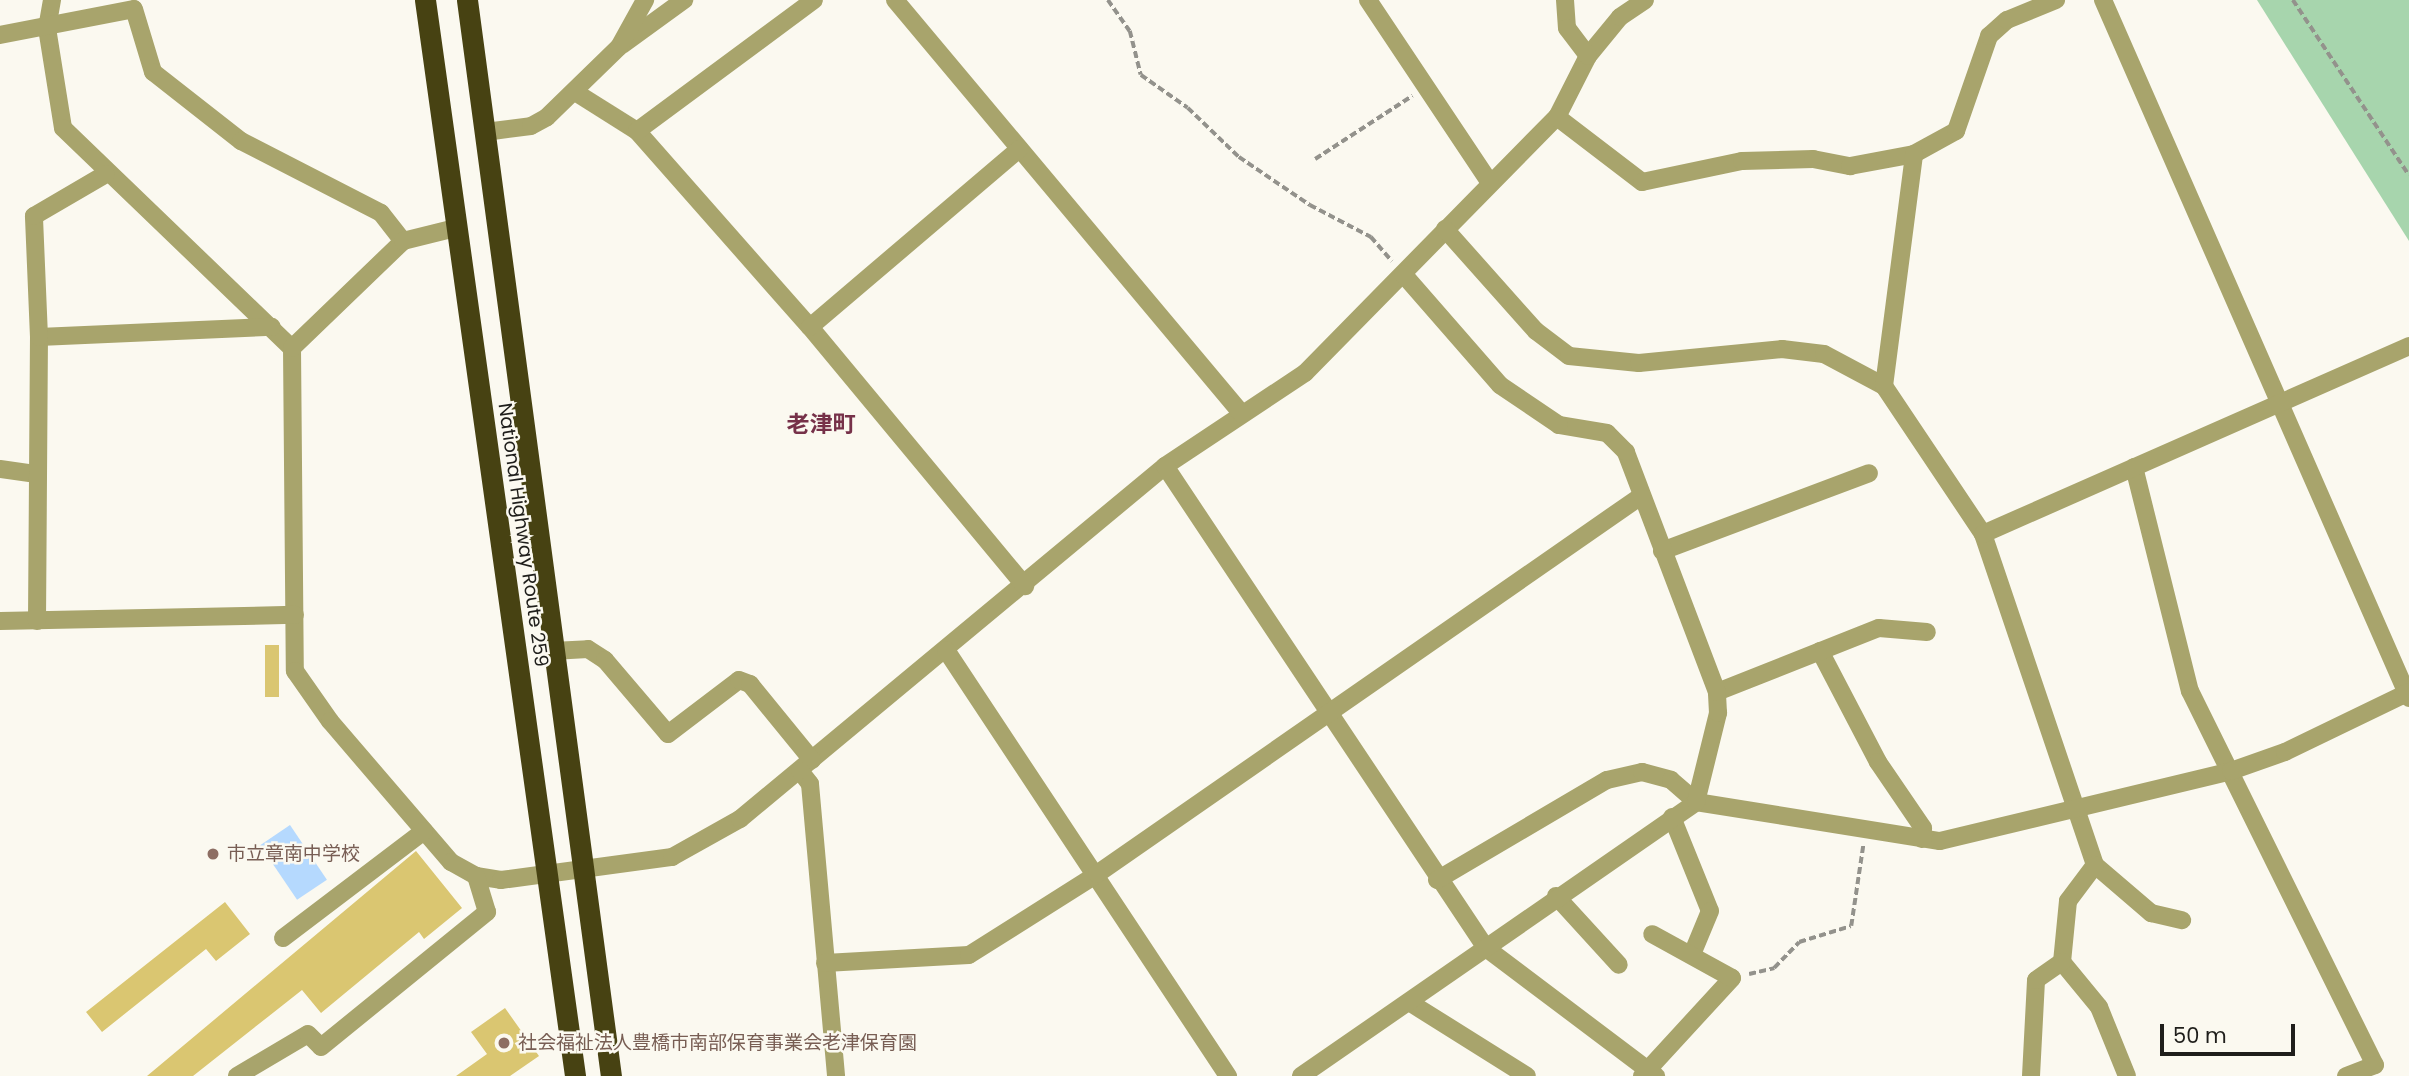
<!DOCTYPE html>
<meta charset="utf-8">
<style>
body{margin:0}
#map{position:relative;width:2409px;height:1076px;overflow:hidden;background:#fbf9f0;font-family:Poppins,"Noto Sans JP",sans-serif}
div>[style]{position:absolute}
.green>*{inset:0;background:#a7d5ad}
.water>*{inset:0;background:#b5d9fe;transform-origin:0 0}
.building>*{inset:0;background:#dac671;transform-origin:0 0}
.path>*{height:3.5px;margin-top:-1.75px;transform-origin:0;background:repeating-linear-gradient(90deg,#93928c 0 7px,transparent 0 10.5px)}
.minor>*{height:18px;margin:-9px;padding:0 9px;transform-origin:9px;border-radius:9px;background:#a8a46c}
.highway>*{height:21px;margin:-10.5px;padding:0 10.5px;transform-origin:10.5px;border-radius:10.5px;background:#474212}
.dots>*{width:19px;height:19px;translate:-50% -50%;box-sizing:border-box;border:4px solid #fbf9f0;border-radius:50%}
span{translate:-50% -50%;white-space:nowrap;text-align:center;line-height:1.15;-webkit-text-stroke:5px #fbf9f0;paint-order:stroke}
.street-label{font-size:19px;color:#1f1e1b}
.education-label{font-size:19px;color:#785e54}
.left{translate:0 -50%;text-align:left}
.quarter-label{font-size:23px;color:#763149;font-weight:700}
.scale{position:absolute;left:2160px;top:1024px;width:135px;height:32px;box-sizing:border-box;border:4px solid #1f1e1b;border-top:0;padding-left:9px;font-size:21px;line-height:24px;white-space:nowrap;color:#1f1e1b;-webkit-text-stroke:5px #fbf9f0;paint-order:stroke}
</style>
<div id="map">
<div class="green">
<i style="clip-path:polygon(2257px 0,2409px 0,2409px 241px)"></i>
</div>
<div class="water">
<i style="left:290px;top:825px;width:66px;height:36px;rotate:56deg"></i>
</div>
<div class="building">
<i style="left:265px;top:645px;width:14px;height:52px"></i>
<i style="clip-path:polygon(416px 851px,462px 908px,424px 939px,419px 932px,321px 1013px,302px 990px,193px 1076px,147px 1076px)"></i>
<i style="clip-path:polygon(225px 902px,250px 934px,216px 961px,206px 949px,102px 1032px,86px 1012px)"></i>
<i style="clip-path:polygon(505px 1008px,539px 1056px,510px 1076px,456px 1076px,487px 1054px,471px 1032px)"></i>
</div>
<div class="path">
<i style="left:1108px;top:0;width:38px;rotate:55deg"></i>
<i style="left:1130px;top:31px;width:45px;rotate:76deg"></i>
<i style="left:1141px;top:75px;width:57px;rotate:35.1deg"></i>
<i style="left:1188px;top:108px;width:71px;rotate:43.9deg"></i>
<i style="left:1239px;top:157px;width:86px;rotate:34.1deg"></i>
<i style="left:1310px;top:205px;width:69px;rotate:27.7deg"></i>
<i style="left:1371px;top:237px;width:32px;rotate:49deg"></i>
<i style="left:2293px;top:0;width:210px;rotate:56.5deg"></i>
<i style="left:1315px;top:159px;width:116px;rotate:-33deg"></i>
<i style="left:1749px;top:974px;width:26px;rotate:-13deg"></i>
<i style="left:1774px;top:968px;width:36px;rotate:-46deg"></i>
<i style="left:1799px;top:942px;width:54px;rotate:-17.1deg"></i>
<i style="left:1851px;top:926px;width:81px;rotate:-81.5deg"></i>
</div>
<div class="minor">
<i style="left:52px;top:0;width:28px;rotate:100deg"></i>
<i style="left:47px;top:28px;width:101px;rotate:80.9deg"></i>
<i style="left:63px;top:128px;width:318px;rotate:43.9deg"></i>
<i style="left:292px;top:348px;width:323px;rotate:89.5deg"></i>
<i style="left:295px;top:671px;width:61px;rotate:55deg"></i>
<i style="left:330px;top:721px;width:186px;rotate:49.4deg"></i>
<i style="left:451px;top:862px;width:29px;rotate:29deg"></i>
<i style="left:476px;top:876px;width:25px;rotate:9deg"></i>
<i style="left:501px;top:880px;width:173px;rotate:-7.7deg"></i>
<i style="left:672px;top:857px;width:78px;rotate:-29.2deg"></i>
<i style="left:740px;top:819px;width:552px;rotate:-39.71deg"></i>
<i style="left:1165px;top:466px;width:168px;rotate:-33.6deg"></i>
<i style="left:1305px;top:373px;width:359px;rotate:-45.5deg"></i>
<i style="left:1557px;top:117px;width:68px;rotate:-63.1deg"></i>
<i style="left:1588px;top:56px;width:50px;rotate:-50.6deg"></i>
<i style="left:1620px;top:17px;width:30px;rotate:-34deg"></i>
<i style="left:895px;top:0;width:540px;rotate:50.03deg"></i>
<i style="left:1368px;top:0;width:220px;rotate:56.3deg"></i>
<i style="left:1565px;top:0;width:28px;rotate:86deg"></i>
<i style="left:1567px;top:28px;width:35px;rotate:53deg"></i>
<i style="left:2103px;top:0;width:762px;rotate:66.33deg"></i>
<i style="left:0;top:35px;width:136px;rotate:-11deg"></i>
<i style="left:134px;top:9px;width:66px;rotate:73.2deg"></i>
<i style="left:153px;top:72px;width:112px;rotate:38.1deg"></i>
<i style="left:241px;top:141px;width:157px;rotate:27.2deg"></i>
<i style="left:381px;top:213px;width:36px;rotate:52deg"></i>
<i style="left:622px;top:45px;width:77px;rotate:-36deg"></i>
<i style="left:575px;top:92px;width:73px;rotate:32.2deg"></i>
<i style="left:637px;top:131px;width:261px;rotate:48.6deg"></i>
<i style="left:810px;top:327px;width:337px;rotate:50.3deg"></i>
<i style="left:1557px;top:117px;width:107px;rotate:37.4deg"></i>
<i style="left:1642px;top:182px;width:102px;rotate:-11.9deg"></i>
<i style="left:1742px;top:161px;width:71px;rotate:-1.6deg"></i>
<i style="left:1813px;top:159px;width:38px;rotate:11deg"></i>
<i style="left:1850px;top:166px;width:65px;rotate:-10.6deg"></i>
<i style="left:1914px;top:154px;width:48px;rotate:-28.7deg"></i>
<i style="left:1956px;top:131px;width:101px;rotate:-70.8deg"></i>
<i style="left:1989px;top:36px;width:24px;rotate:-42deg"></i>
<i style="left:2007px;top:20px;width:53px;rotate:-22.2deg"></i>
<i style="left:637px;top:131px;width:220px;rotate:-36.5deg"></i>
<i style="left:485px;top:132px;width:46px;rotate:-7.4deg"></i>
<i style="left:531px;top:126px;width:18px;rotate:-29deg"></i>
<i style="left:547px;top:117px;width:100px;rotate:-44.2deg"></i>
<i style="left:619px;top:47px;width:54px;rotate:-61deg"></i>
<i style="left:1445px;top:229px;width:137px;rotate:48.3deg"></i>
<i style="left:1536px;top:331px;width:41px;rotate:37.1deg"></i>
<i style="left:1569px;top:356px;width:70px;rotate:5.7deg"></i>
<i style="left:1639px;top:363px;width:144px;rotate:-5.6deg"></i>
<i style="left:1782px;top:349px;width:42px;rotate:6.8deg"></i>
<i style="left:1824px;top:354px;width:68px;rotate:28.1deg"></i>
<i style="left:1884px;top:386px;width:178px;rotate:56.2deg"></i>
<i style="left:1983px;top:534px;width:349px;rotate:71.3deg"></i>
<i style="left:2095px;top:865px;width:74px;rotate:40.6deg"></i>
<i style="left:2151px;top:913px;width:32px;rotate:13deg"></i>
<i style="left:810px;top:327px;width:275px;rotate:-40.4deg"></i>
<i style="left:39px;top:337px;width:233px;rotate:-2.5deg"></i>
<i style="left:292px;top:348px;width:154px;rotate:-43.9deg"></i>
<i style="left:403px;top:241px;width:54px;rotate:-14deg"></i>
<i style="left:1884px;top:386px;width:234px;rotate:-82.6deg"></i>
<i style="left:1165px;top:466px;width:579px;rotate:56.34deg"></i>
<i style="left:1486px;top:948px;width:213px;rotate:37deg"></i>
<i style="left:2134px;top:467px;width:231px;rotate:76deg"></i>
<i style="left:2190px;top:691px;width:417px;rotate:63.7deg"></i>
<i style="left:2375px;top:1065px;width:31px;rotate:159deg"></i>
<i style="left:0;top:469px;width:37px;rotate:8deg"></i>
<i style="left:1983px;top:534px;width:466px;rotate:-23.8deg"></i>
<i style="left:1662px;top:551px;width:221px;rotate:-20.6deg"></i>
<i style="left:0;top:621px;width:295px;rotate:-1.2deg"></i>
<i style="left:37px;top:621px;width:284px;rotate:-89.6deg"></i>
<i style="left:39px;top:337px;width:121px;rotate:-92.4deg"></i>
<i style="left:34px;top:216px;width:83px;rotate:-30.3deg"></i>
<i style="left:946px;top:650px;width:511px;rotate:56.5deg"></i>
<i style="left:552px;top:651px;width:36px;rotate:-3deg"></i>
<i style="left:588px;top:649px;width:20px;rotate:33deg"></i>
<i style="left:605px;top:660px;width:97px;rotate:49.6deg"></i>
<i style="left:668px;top:734px;width:89px;rotate:-37.3deg"></i>
<i style="left:739px;top:680px;width:12px;rotate:20deg"></i>
<i style="left:750px;top:684px;width:98px;rotate:50.8deg"></i>
<i style="left:1820px;top:651px;width:125px;rotate:62.4deg"></i>
<i style="left:1878px;top:762px;width:80px;rotate:55.7deg"></i>
<i style="left:1923px;top:828px;width:11px;rotate:95deg"></i>
<i style="left:1717px;top:692px;width:174px;rotate:-21.6deg"></i>
<i style="left:1879px;top:628px;width:48px;rotate:4.8deg"></i>
<i style="left:800px;top:771px;width:16px;rotate:52deg"></i>
<i style="left:810px;top:784px;width:293px;rotate:84.9deg"></i>
<i style="left:1672px;top:817px;width:101px;rotate:68deg"></i>
<i style="left:1710px;top:911px;width:44px;rotate:112.5deg"></i>
<i style="left:2095px;top:865px;width:45px;rotate:126.9deg"></i>
<i style="left:2068px;top:901px;width:61px;rotate:95.6deg"></i>
<i style="left:2062px;top:962px;width:58px;rotate:50.6deg"></i>
<i style="left:2099px;top:1007px;width:74px;rotate:67.9deg"></i>
<i style="left:1437px;top:880px;width:197px;rotate:-30.5deg"></i>
<i style="left:1607px;top:780px;width:36px;rotate:-13deg"></i>
<i style="left:1642px;top:772px;width:30px;rotate:15deg"></i>
<i style="left:1671px;top:780px;width:33px;rotate:41deg"></i>
<i style="left:1696px;top:802px;width:247px;rotate:9.1deg"></i>
<i style="left:1940px;top:841px;width:299px;rotate:-13.5deg"></i>
<i style="left:2231px;top:771px;width:57px;rotate:-19.4deg"></i>
<i style="left:2285px;top:752px;width:138px;rotate:-25.8deg"></i>
<i style="left:1556px;top:896px;width:93px;rotate:47.6deg"></i>
<i style="left:283px;top:938px;width:177px;rotate:-37.2deg"></i>
<i style="left:825px;top:963px;width:144px;rotate:-3.2deg"></i>
<i style="left:969px;top:955px;width:151px;rotate:-32.3deg"></i>
<i style="left:1097px;top:874px;width:662px;rotate:-34.79deg"></i>
<i style="left:1409px;top:1002px;width:139px;rotate:32.1deg"></i>
<i style="left:237px;top:1076px;width:82px;rotate:-30.6deg"></i>
<i style="left:308px;top:1034px;width:18px;rotate:45deg"></i>
<i style="left:321px;top:1047px;width:214px;rotate:-39.1deg"></i>
<i style="left:487px;top:912px;width:38px;rotate:-107deg"></i>
<i style="left:1301px;top:1076px;width:481px;rotate:-34.7deg"></i>
<i style="left:1696px;top:802px;width:92px;rotate:-76.1deg"></i>
<i style="left:1718px;top:713px;width:21px;rotate:-93deg"></i>
<i style="left:1717px;top:692px;width:257px;rotate:-110.8deg"></i>
<i style="left:1626px;top:452px;width:27px;rotate:-135deg"></i>
<i style="left:1607px;top:433px;width:49px;rotate:-170.5deg"></i>
<i style="left:1559px;top:425px;width:71px;rotate:-145.9deg"></i>
<i style="left:1500px;top:385px;width:147px;rotate:-131.1deg"></i>
<i style="left:1642px;top:1076px;width:133px;rotate:-47.4deg"></i>
<i style="left:1732px;top:978px;width:91px;rotate:-151.2deg"></i>
<i style="left:2031px;top:1076px;width:96px;rotate:-87deg"></i>
<i style="left:2036px;top:980px;width:32px;rotate:-35deg"></i>
</div>
<div class="highway">
<i style="left:425px;top:0;width:1086px;rotate:82.06deg"></i>
<i style="left:467px;top:0;width:1086px;rotate:82.38deg"></i>
</div>
<div class="dots">
<i style="left:213px;top:854px;background:#8d6e63"></i>
<i style="left:504px;top:1043px;background:#8d6e63"></i>
</div>
<div class="street-label">
<span style="left:523px;top:535px;rotate:82deg">National Highway Route 259</span>
</div>
<div class="education-label">
<span class="left" style="left:227px;top:854px">市立章南中学校</span>
<span class="left" style="left:518px;top:1043px">社会福祉法人豊橋市南部保育事業会老津保育園</span>
</div>
<div class="quarter-label">
<span style="left:821px;top:424px">老津町</span>
</div>
<div class="scale">50 m</div>
</div>
